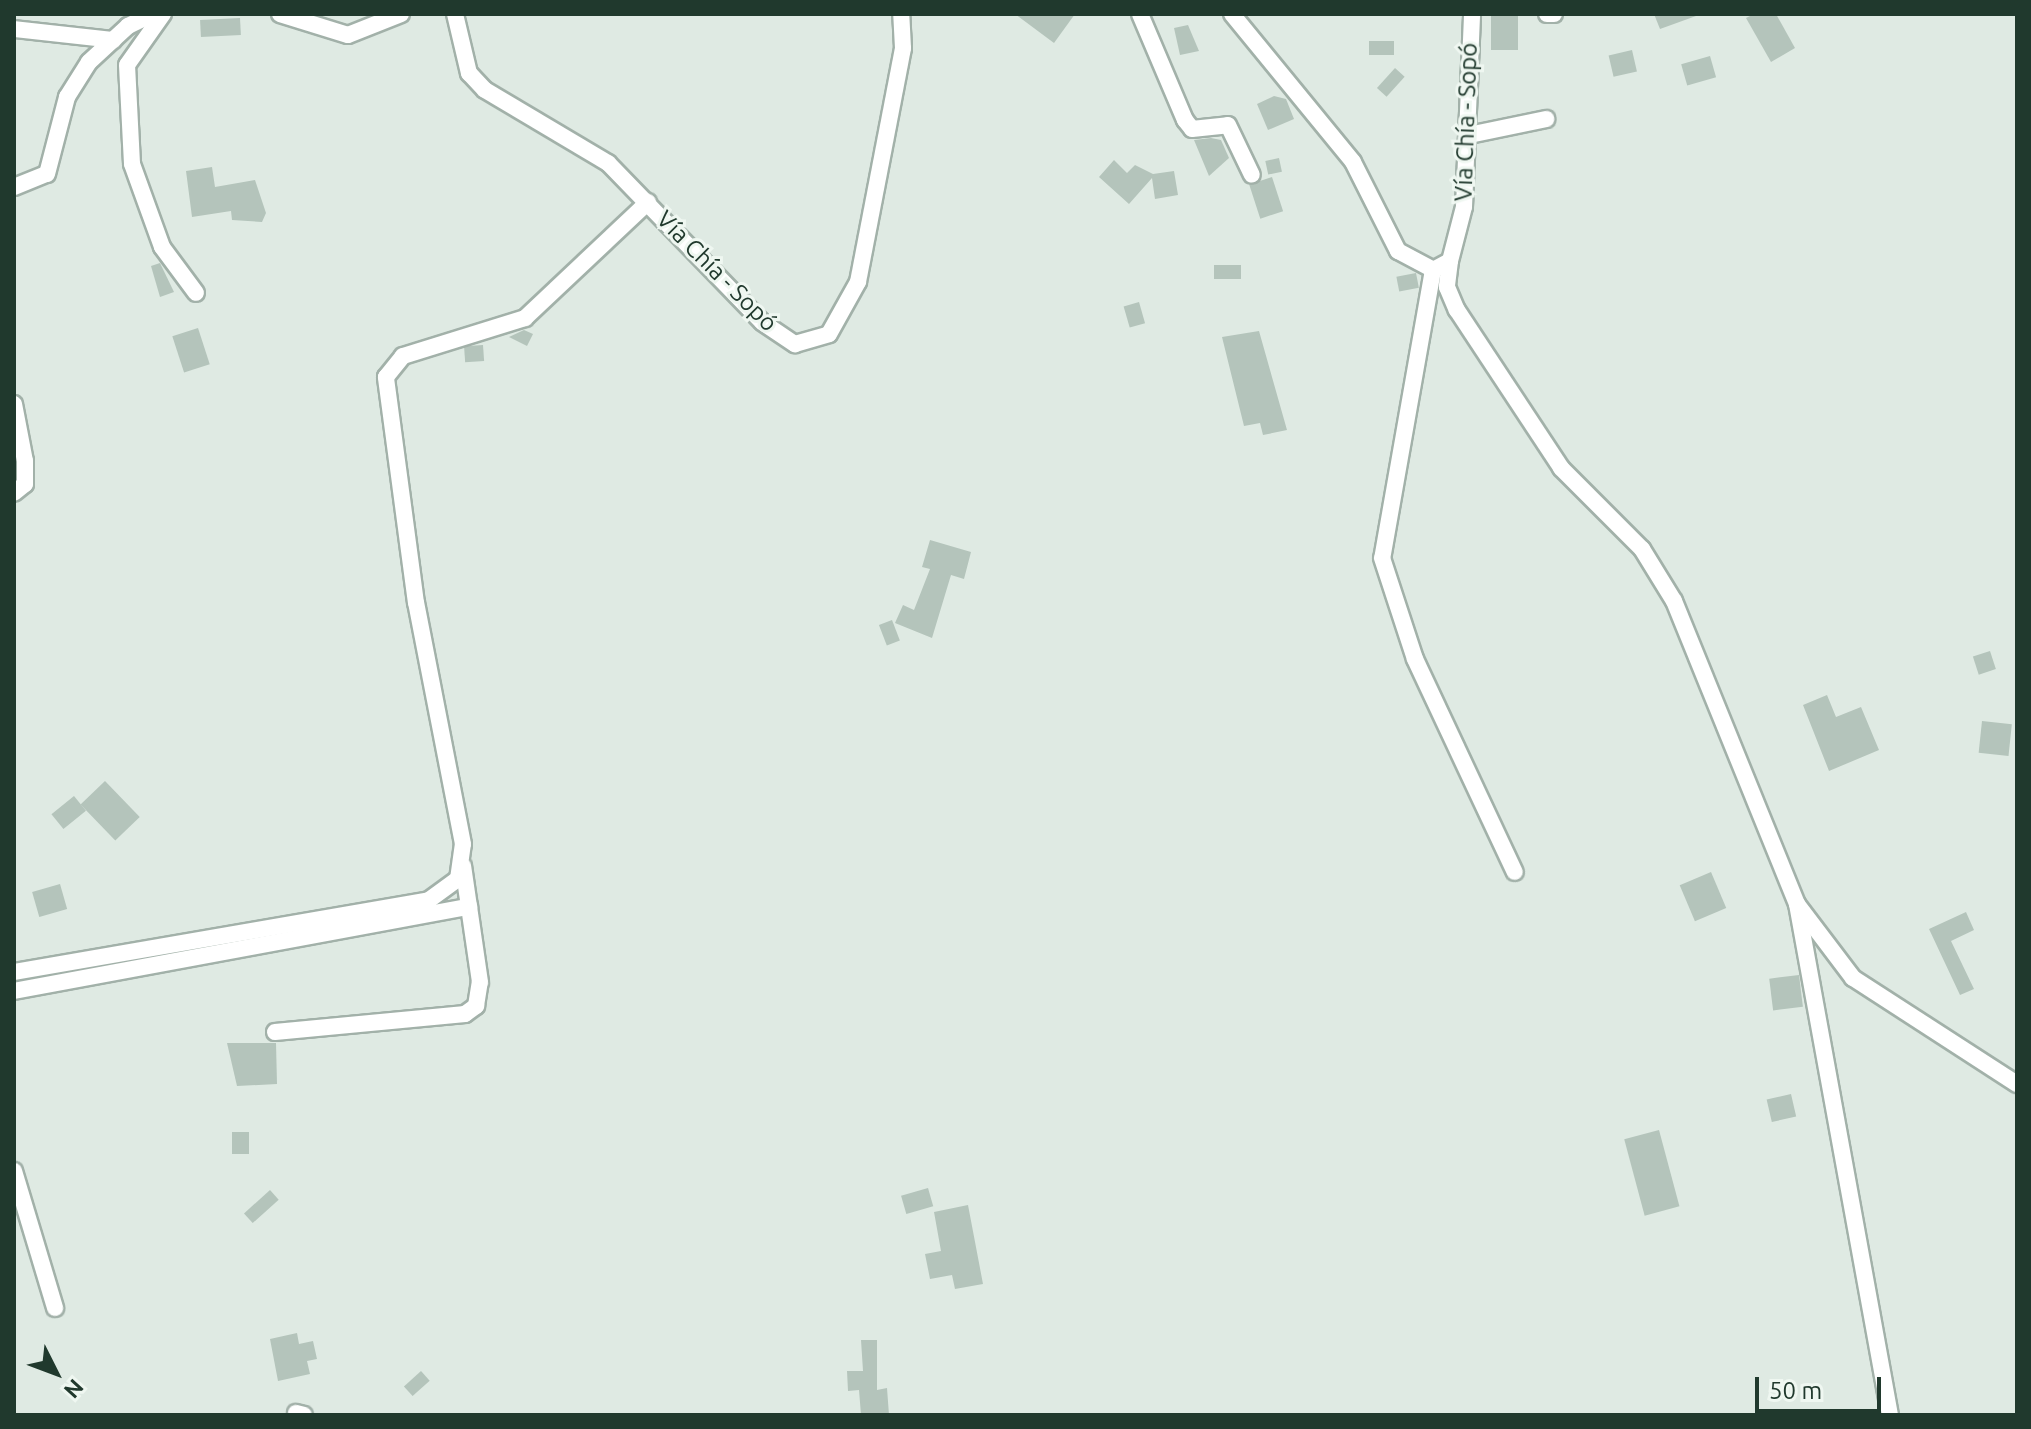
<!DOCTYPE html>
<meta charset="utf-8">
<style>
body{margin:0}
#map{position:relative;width:2031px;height:1429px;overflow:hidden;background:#dfeae3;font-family:Ubuntu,sans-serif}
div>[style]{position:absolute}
.building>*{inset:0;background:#b4c4bb;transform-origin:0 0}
.roads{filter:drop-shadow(2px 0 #a2b1a9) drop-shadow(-2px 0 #a2b1a9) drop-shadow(0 2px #a2b1a9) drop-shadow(0 -2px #a2b1a9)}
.minor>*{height:16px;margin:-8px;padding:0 8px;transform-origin:8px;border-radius:8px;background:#fff}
span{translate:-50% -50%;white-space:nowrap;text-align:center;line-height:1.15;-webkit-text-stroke:6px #eff7f1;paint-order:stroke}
.street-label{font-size:24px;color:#20392d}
.frame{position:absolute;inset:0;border:16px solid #20392d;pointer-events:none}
.north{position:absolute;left:16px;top:1333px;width:80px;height:80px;-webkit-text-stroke:6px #eff7f1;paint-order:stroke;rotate:132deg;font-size:22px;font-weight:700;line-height:32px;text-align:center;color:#20392d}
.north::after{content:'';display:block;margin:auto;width:28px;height:36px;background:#20392d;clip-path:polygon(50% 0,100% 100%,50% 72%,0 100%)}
.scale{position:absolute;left:1755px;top:1377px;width:126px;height:36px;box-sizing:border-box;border:4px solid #20392d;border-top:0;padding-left:10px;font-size:24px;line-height:28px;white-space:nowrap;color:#20392d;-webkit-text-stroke:6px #eff7f1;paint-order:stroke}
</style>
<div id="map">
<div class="building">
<i style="clip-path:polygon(1015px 14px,1075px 14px,1054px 43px)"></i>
<i style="left:1491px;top:14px;width:27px;height:36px"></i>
<i style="clip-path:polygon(1654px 14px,1695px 14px,1696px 16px,1660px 29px)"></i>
<i style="clip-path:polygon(1754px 14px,1776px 14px,1795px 48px,1771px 62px,1746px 18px)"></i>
<i style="left:240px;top:18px;width:17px;height:40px;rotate:87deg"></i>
<i style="clip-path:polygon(1188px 25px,1199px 51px,1180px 55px,1174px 28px)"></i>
<i style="left:1394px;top:41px;width:14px;height:25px;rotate:90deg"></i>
<i style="left:1632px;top:50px;width:22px;height:24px;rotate:77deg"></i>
<i style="left:1710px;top:56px;width:22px;height:30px;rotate:74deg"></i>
<i style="left:1395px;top:68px;width:13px;height:27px;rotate:42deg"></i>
<i style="clip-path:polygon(1274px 96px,1286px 99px,1294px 119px,1268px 130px,1257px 104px)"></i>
<i style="clip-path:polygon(1211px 138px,1221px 140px,1229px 158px,1209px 176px,1194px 140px)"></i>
<i style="left:1279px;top:158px;width:14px;height:14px;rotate:78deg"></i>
<i style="clip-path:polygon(1114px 160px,1127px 173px,1135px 165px,1153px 174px,1174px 171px,1178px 195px,1155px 199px,1152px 178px,1129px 204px,1099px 177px)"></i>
<i style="clip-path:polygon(212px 167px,215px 187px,255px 180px,266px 213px,262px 222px,232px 220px,231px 211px,192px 217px,186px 171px)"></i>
<i style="left:1272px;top:177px;width:36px;height:24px;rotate:72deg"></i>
<i style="clip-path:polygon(160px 263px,174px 292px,160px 297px,151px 266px)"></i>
<i style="left:1214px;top:265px;width:27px;height:14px"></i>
<i style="left:1416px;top:273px;width:15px;height:20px;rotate:79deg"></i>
<i style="left:1139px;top:302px;width:22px;height:16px;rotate:74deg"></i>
<i style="left:198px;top:328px;width:38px;height:27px;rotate:72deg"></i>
<i style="clip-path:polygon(524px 330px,533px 334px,527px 346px,509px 337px)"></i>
<i style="clip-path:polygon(1259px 331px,1287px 430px,1263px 435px,1260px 423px,1244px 426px,1222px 337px)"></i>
<i style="left:483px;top:345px;width:16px;height:19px;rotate:86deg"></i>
<i style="clip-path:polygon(930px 540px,971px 552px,964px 579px,951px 575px,932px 638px,895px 623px,903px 605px,914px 610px,930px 569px,922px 567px)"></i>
<i style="left:892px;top:620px;width:22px;height:14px;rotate:69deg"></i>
<i style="left:1990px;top:651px;width:19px;height:18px;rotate:72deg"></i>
<i style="clip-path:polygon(1827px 695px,1836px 717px,1861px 707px,1879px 750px,1829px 771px,1803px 705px)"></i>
<i style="left:1982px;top:721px;width:30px;height:32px;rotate:6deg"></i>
<i style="left:105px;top:781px;width:50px;height:34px;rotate:46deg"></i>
<i style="left:74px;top:796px;width:19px;height:29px;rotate:51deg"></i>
<i style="left:1711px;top:872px;width:39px;height:34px;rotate:67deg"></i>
<i style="left:60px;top:884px;width:26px;height:29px;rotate:74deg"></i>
<i style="clip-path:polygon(1966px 912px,1974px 930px,1951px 941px,1974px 989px,1960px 995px,1929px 929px)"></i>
<i style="left:1799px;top:975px;width:32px;height:30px;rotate:83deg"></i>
<i style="clip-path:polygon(227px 1043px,276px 1043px,277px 1084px,237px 1086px)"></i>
<i style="left:1791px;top:1094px;width:23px;height:25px;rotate:77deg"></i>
<i style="left:1659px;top:1130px;width:79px;height:36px;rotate:75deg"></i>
<i style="left:232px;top:1132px;width:17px;height:22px"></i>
<i style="left:928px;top:1188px;width:19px;height:28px;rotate:74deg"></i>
<i style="left:270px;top:1190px;width:13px;height:35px;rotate:48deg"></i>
<i style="clip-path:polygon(968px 1205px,983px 1284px,955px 1289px,952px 1275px,930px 1279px,925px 1254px,941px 1251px,934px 1212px)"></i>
<i style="clip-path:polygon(297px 1333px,299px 1344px,313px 1341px,317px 1359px,307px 1361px,310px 1374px,278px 1381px,270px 1339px)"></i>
<i style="clip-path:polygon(861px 1340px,877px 1340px,877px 1390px,887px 1388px,889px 1415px,861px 1415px,859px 1390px,848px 1391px,847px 1371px,863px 1371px)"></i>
<i style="left:421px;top:1371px;width:13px;height:23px;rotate:48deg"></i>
</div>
<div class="roads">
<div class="minor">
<i style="left:163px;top:14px;width:62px;rotate:125.2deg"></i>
<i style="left:127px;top:65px;width:99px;rotate:87.1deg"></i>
<i style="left:132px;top:164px;width:88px;rotate:70.1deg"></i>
<i style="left:162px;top:247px;width:57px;rotate:53.5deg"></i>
<i style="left:280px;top:14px;width:71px;rotate:17.2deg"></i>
<i style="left:348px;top:35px;width:57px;rotate:-21.6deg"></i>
<i style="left:455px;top:14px;width:61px;rotate:76.7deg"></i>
<i style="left:469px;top:73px;width:23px;rotate:47deg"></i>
<i style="left:485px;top:90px;width:143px;rotate:30.7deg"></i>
<i style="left:608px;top:163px;width:221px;rotate:45.9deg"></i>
<i style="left:762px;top:322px;width:40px;rotate:34deg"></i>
<i style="left:795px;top:344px;width:35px;rotate:-16deg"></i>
<i style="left:829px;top:334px;width:60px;rotate:-60.9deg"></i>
<i style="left:858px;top:282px;width:238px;rotate:-79.1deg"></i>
<i style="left:903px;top:48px;width:34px;rotate:-93deg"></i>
<i style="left:1140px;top:14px;width:115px;rotate:67deg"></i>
<i style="left:1185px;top:120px;width:11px;rotate:52deg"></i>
<i style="left:1192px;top:129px;width:36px;rotate:-6deg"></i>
<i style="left:1228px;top:125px;width:55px;rotate:64.4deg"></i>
<i style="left:1232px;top:14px;width:191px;rotate:50.7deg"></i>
<i style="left:1353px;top:162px;width:100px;rotate:63.2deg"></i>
<i style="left:1398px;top:251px;width:40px;rotate:28deg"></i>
<i style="left:1433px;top:270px;width:19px;rotate:-28deg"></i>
<i style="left:1450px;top:261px;width:56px;rotate:-75.5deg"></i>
<i style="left:1464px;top:207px;width:193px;rotate:-87.6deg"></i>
<i style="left:1547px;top:14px;width:7px"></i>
<i style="left:14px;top:29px;width:100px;rotate:6.3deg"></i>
<i style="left:1469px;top:135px;width:79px;rotate:-11.7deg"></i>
<i style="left:14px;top:187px;width:35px;rotate:-22deg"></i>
<i style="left:47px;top:174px;width:80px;rotate:-75.4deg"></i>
<i style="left:67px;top:97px;width:41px;rotate:-57.8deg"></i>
<i style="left:89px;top:62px;width:53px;rotate:-42.7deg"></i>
<i style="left:128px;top:26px;width:28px;rotate:-26deg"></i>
<i style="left:1450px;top:261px;width:26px;rotate:97deg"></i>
<i style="left:1447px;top:287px;width:25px;rotate:67deg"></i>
<i style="left:1457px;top:310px;width:189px;rotate:56.6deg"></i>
<i style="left:1561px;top:468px;width:115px;rotate:45deg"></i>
<i style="left:1642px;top:549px;width:61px;rotate:58.4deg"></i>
<i style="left:1674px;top:601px;width:327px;rotate:67.9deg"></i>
<i style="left:1797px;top:904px;width:519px;rotate:79.69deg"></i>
<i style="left:1433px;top:270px;width:292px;rotate:100deg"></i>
<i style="left:1382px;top:558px;width:106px;rotate:71.9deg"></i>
<i style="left:1415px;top:659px;width:235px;rotate:64.9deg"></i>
<i style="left:14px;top:404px;width:58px;rotate:79.1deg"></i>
<i style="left:25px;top:461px;width:23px;rotate:90deg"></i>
<i style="left:25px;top:484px;width:14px;rotate:141deg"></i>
<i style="left:1797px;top:904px;width:93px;rotate:52.9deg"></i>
<i style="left:1853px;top:978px;width:195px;rotate:32.9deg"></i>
<i style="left:14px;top:972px;width:421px;rotate:-9.8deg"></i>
<i style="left:429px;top:900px;width:36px;rotate:-36deg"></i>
<i style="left:458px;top:879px;width:35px;rotate:-82deg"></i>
<i style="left:463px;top:844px;width:246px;rotate:-101deg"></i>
<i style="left:416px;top:603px;width:228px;rotate:-97.6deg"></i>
<i style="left:386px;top:377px;width:27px;rotate:-51deg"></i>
<i style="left:403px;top:356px;width:128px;rotate:-17.3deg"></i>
<i style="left:525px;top:318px;width:169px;rotate:-43.3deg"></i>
<i style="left:14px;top:991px;width:463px;rotate:-10.5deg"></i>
<i style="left:275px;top:1032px;width:191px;rotate:-5.4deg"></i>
<i style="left:465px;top:1014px;width:14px;rotate:-36deg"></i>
<i style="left:476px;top:1006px;width:24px;rotate:-81deg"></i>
<i style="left:480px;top:982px;width:117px;rotate:-98.3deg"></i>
<i style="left:14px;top:1171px;width:143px;rotate:73.3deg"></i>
<i style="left:296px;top:1413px;width:8px;rotate:14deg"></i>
</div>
</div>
<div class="street-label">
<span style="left:1466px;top:122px;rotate:-88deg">Vía Chía - Sopó</span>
<span style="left:717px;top:271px;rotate:45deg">Vía Chía - Sopó</span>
</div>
<div class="frame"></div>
<div class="north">N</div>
<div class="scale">50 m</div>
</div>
